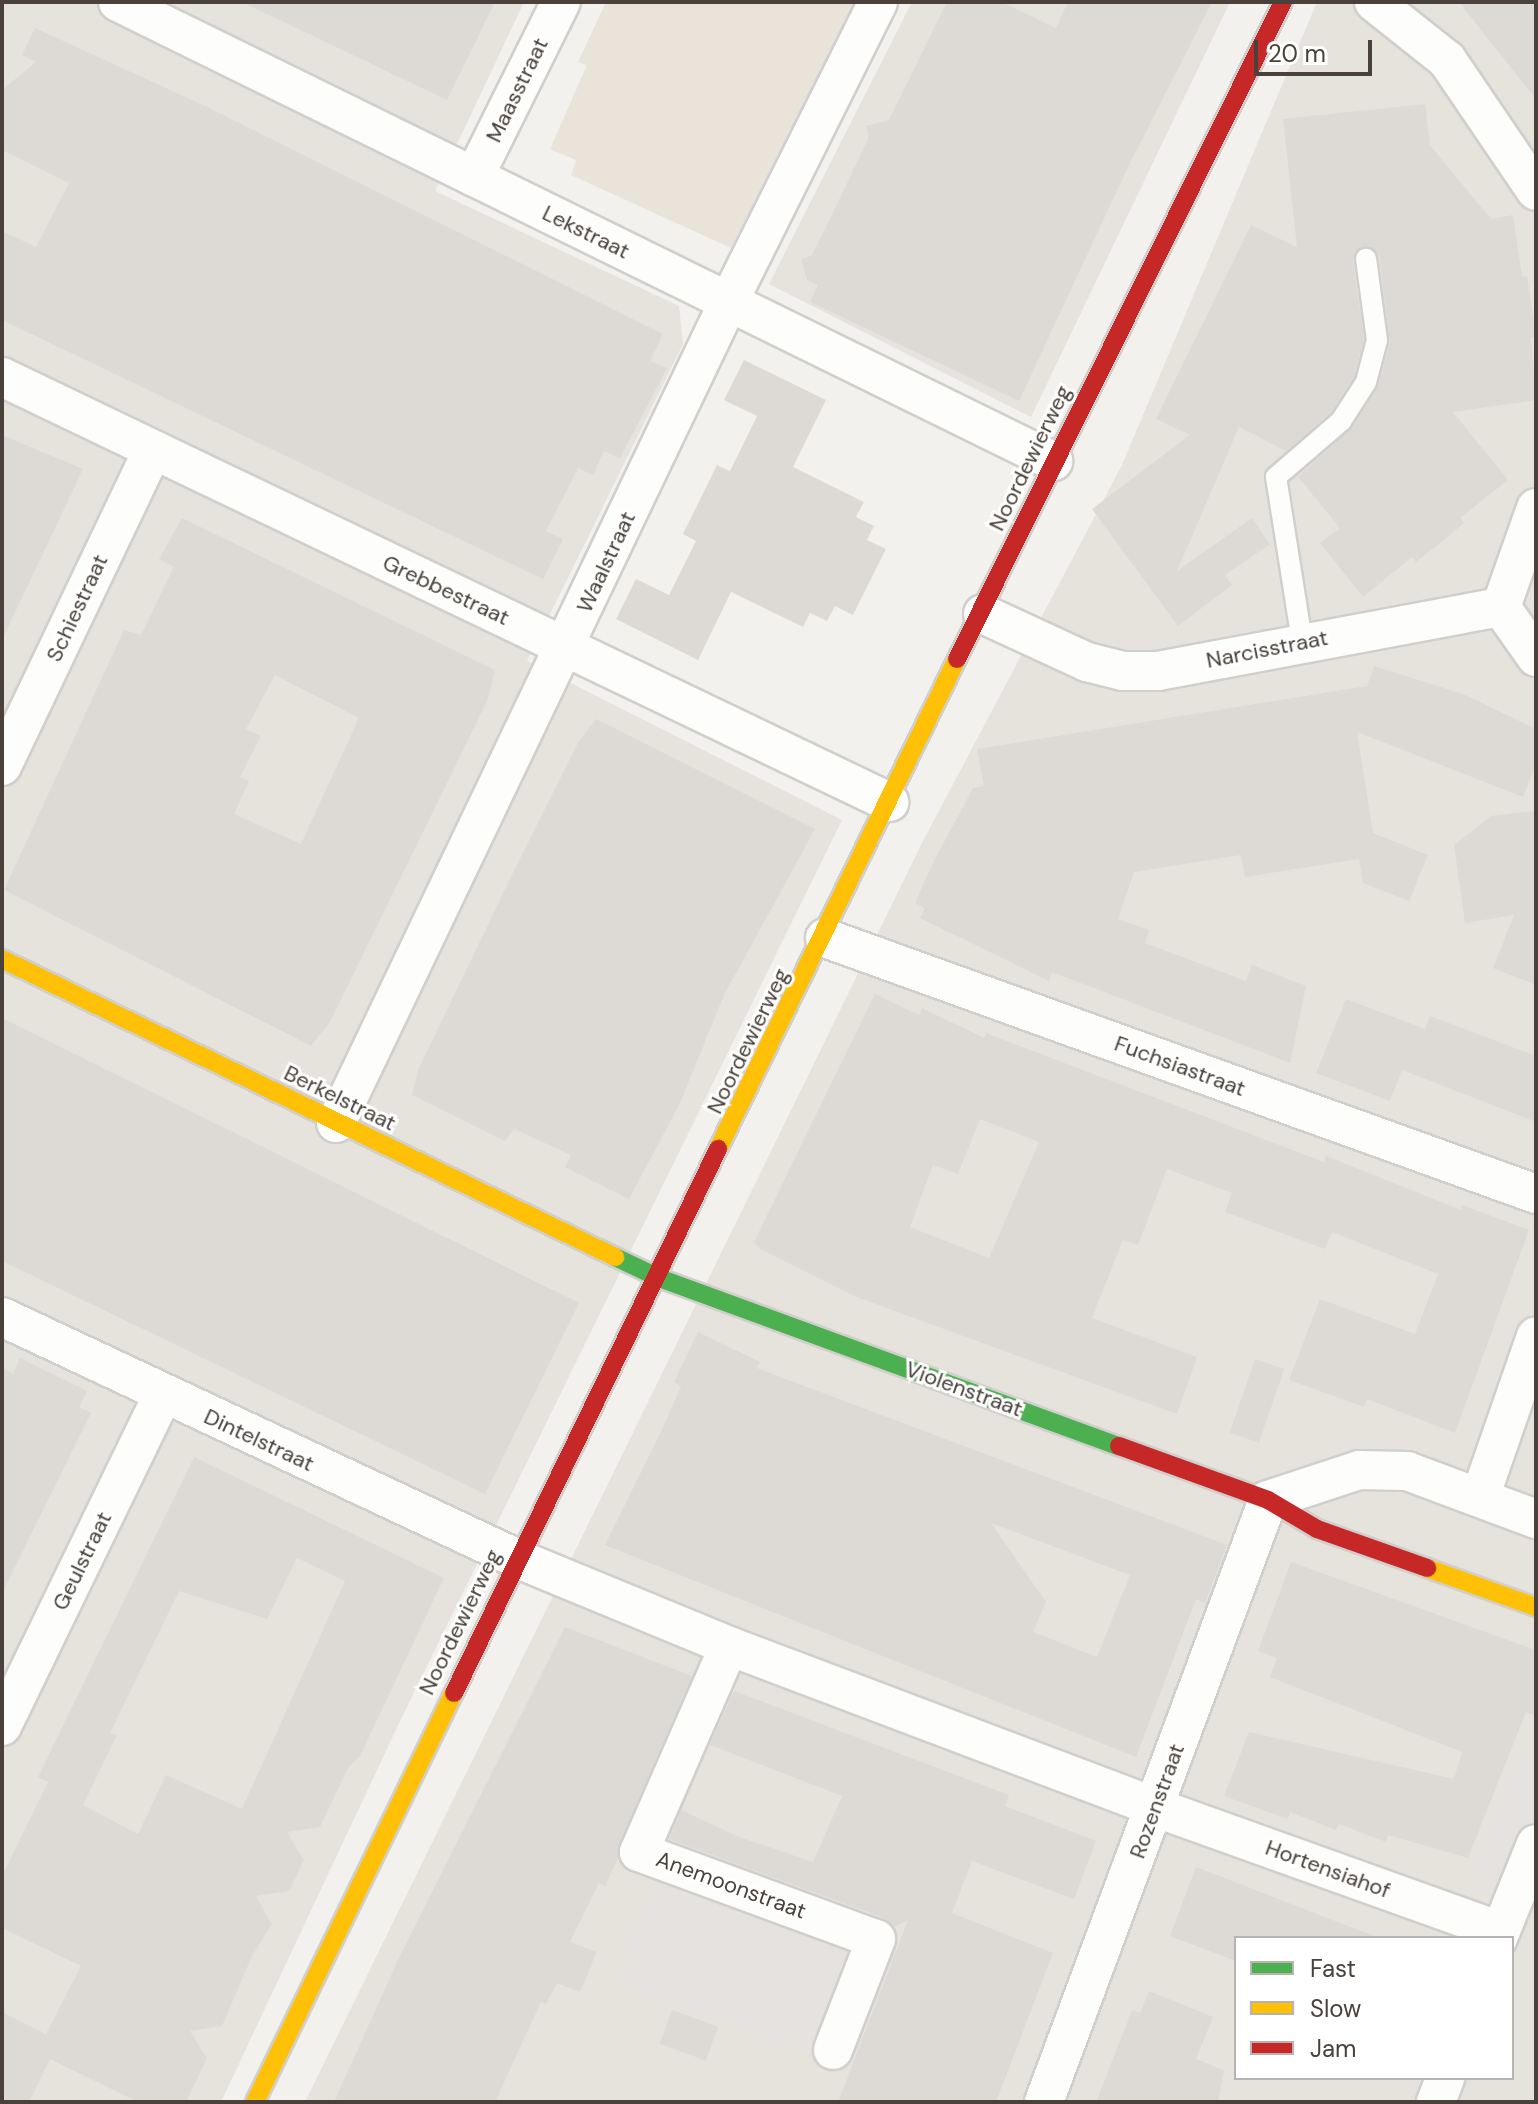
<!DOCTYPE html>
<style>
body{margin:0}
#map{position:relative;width:1538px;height:2104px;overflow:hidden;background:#f3f1ee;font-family:"DM Sans",sans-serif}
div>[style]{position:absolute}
.residential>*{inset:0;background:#e6e2dc}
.education>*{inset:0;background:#e9e3da}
.parking>*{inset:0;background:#e5e2df;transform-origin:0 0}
.building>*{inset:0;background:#dddad6;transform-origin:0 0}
.roads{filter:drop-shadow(2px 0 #d1cfcc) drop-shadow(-2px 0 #d1cfcc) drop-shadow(0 2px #d1cfcc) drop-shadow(0 -2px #d1cfcc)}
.lane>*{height:20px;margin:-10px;padding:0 10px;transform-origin:10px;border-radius:10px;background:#fdfdfc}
.street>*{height:38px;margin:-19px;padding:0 19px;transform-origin:19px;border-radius:19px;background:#fdfdfc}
.fast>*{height:18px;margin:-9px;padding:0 9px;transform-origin:9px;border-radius:9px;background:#4caf50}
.slow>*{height:18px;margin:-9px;padding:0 9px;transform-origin:9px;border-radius:9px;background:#ffc107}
.jam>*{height:18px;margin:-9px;padding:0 9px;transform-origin:9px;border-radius:9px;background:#c62828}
span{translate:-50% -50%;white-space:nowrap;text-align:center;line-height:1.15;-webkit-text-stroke:6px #fff;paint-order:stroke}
.street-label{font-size:22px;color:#49413a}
.frame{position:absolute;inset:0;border:4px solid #49413a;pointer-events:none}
.legend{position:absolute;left:1234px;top:1936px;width:280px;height:144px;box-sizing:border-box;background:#fff;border:2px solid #b6b3b0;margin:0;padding:10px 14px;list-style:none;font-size:24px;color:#49413a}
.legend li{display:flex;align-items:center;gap:16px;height:40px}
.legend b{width:40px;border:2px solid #b6b3b0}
.scale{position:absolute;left:1254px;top:40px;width:118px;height:36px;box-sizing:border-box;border:4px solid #49413a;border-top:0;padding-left:10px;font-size:24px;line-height:28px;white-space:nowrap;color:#49413a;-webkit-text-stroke:6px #fff;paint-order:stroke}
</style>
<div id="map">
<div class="residential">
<i style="clip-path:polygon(2px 2px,524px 2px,435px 191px,679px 306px,683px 344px,527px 661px,842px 820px,401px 1719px,221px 2102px,2px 2102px)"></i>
<i style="clip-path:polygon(912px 2px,1230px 2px,1031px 417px,769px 284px)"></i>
<i style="clip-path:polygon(evenodd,1317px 2px,1536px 2px,1536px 2102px,305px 2102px,923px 841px,1122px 465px,1317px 2px,1236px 1938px,1512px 1938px,1512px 2078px,1236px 2078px,1236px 1938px)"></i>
</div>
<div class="education">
<i style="clip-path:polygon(606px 2px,858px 2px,731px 248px,571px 175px,576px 160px,550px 149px,587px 65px,578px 62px)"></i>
</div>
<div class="parking">
<i style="clip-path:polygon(1520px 1760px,1536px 1767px,1536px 1805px,1499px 1900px,1470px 1889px)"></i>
<i style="left:654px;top:1882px;width:210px;height:107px;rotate:20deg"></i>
</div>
<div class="building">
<i style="clip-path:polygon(242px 2px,495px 2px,447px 100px)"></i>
<i style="clip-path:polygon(947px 2px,1001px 2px,1056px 28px,1068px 2px,1212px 2px,1128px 167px,1019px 401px,810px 302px,818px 285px,807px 280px,801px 259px,812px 255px,828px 223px,869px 137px,866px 126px,889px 120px)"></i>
<i style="clip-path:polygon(1459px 2px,1536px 2px,1536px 99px,1488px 39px)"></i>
<i style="clip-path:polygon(35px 28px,205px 106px,663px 334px,650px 361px,667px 368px,620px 458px,604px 451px,593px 475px,578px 468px,546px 531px,563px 539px,543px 579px,2px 320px,2px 231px,36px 247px,69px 183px,2px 150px,2px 90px,36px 62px,22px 55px)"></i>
<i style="clip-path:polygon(1425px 104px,1430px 145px,1491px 219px,1513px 215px,1522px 277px,1527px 276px,1536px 337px,1531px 338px,1536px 400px,1453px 412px,1508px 480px,1460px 518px,1464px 523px,1440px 543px,1416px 562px,1412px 557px,1363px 597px,1320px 543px,1340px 528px,1298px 477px,1352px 428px,1377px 389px,1390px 343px,1379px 256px,1370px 247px,1359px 248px,1353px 261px,1364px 339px,1354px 377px,1331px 412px,1286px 451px,1239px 427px,1177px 571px,1252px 518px,1270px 544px,1225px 575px,1232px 585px,1178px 626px,1092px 509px,1190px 435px,1156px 419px,1251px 225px,1297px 247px,1283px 119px)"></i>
<i style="clip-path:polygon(744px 360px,826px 400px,793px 467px,864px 502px,856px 517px,874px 526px,867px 540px,886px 549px,853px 615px,835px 606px,827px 621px,810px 613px,803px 627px,731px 592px,698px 660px,616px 619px,636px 579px,669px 595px,696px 541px,683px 534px,717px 465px,730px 471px,757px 416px,724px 400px)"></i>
<i style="clip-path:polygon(2px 435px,83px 469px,2px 640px)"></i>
<i style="clip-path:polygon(evenodd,182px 518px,495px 670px,488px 699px,330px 1022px,311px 1046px,4px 890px,124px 630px,141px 635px,174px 567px,159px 559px,182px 518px,275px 675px,359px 718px,301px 844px,234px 814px,249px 781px,240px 777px,261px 736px,246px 729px,275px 675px)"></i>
<i style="clip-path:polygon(1374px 666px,1463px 694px,1536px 729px,1536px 763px,1523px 797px,1357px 732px,1373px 833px,1428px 855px,1409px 901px,1363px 883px,1359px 859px,1245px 877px,1241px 855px,1134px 872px,1118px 919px,1149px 930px,1145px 943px,1246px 981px,1252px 965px,1306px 986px,1290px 1063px,1052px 972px,1049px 981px,920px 918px,925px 908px,915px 903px,933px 863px,973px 788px,984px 786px,977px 749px,1367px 686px)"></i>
<i style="clip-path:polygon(596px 719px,815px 829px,724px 995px,680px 1103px,629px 1199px,565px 1167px,571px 1155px,514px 1129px,505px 1141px,412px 1095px,419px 1068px,510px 879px,579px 741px)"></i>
<i style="clip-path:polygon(1536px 811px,1536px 985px,1493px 968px,1514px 915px,1465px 923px,1454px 845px,1491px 816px)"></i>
<i style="clip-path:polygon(evenodd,875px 994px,919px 1015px,922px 1008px,984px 1038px,986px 1033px,1324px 1162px,1326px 1156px,1461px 1210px,1462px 1205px,1529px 1230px,1455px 1433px,1367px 1399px,1364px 1407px,1289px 1380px,1320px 1299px,1415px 1334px,1438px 1274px,1332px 1232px,1325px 1249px,1225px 1212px,1232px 1193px,1167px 1169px,1138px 1245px,1123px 1240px,1092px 1318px,1197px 1357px,1177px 1414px,854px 1296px,760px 1249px,754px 1242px,875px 994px,980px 1119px,1039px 1142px,989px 1258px,910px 1227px,933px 1165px,958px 1174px,980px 1119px)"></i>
<i style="clip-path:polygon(1346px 999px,1425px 1029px,1430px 1016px,1536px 1056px,1536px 1122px,1402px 1070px,1390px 1101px,1316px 1073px)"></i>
<i style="clip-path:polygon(2px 1018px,579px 1303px,485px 1494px,2px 1261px)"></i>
<i style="clip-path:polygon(evenodd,698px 1332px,760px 1362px,757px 1368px,1227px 1545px,1205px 1603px,1196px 1599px,1136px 1757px,605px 1545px,661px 1432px,681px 1386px,674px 1382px,698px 1332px,991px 1523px,1130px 1575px,1097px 1657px,1033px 1632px,1046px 1602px,991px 1523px)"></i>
<i style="clip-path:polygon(20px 1358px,87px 1391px,79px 1407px,91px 1413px,2px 1593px,2px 1368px,13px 1374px)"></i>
<i style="left:1255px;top:1359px;width:31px;height:78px;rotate:19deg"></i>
<i style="clip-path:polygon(evenodd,194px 1457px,444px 1578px,360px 1756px,348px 1768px,320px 1827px,287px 1832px,304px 1860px,289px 1891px,256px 1896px,272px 1924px,252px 1956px,222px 2026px,190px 2031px,207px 2058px,186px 2102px,138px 2102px,50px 2059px,29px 2102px,2px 2102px,2px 2012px,46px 2034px,81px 1966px,2px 1928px,2px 1876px,48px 1782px,38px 1777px,194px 1457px,297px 1558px,345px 1581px,242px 1809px,166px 1775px,138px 1834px,83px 1805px,117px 1735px,110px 1733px,179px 1591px,267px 1619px,297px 1558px)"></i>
<i style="clip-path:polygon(1291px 1562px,1536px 1650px,1536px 1716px,1526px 1712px,1468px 1858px,1388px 1835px,1386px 1842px,1339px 1824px,1336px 1830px,1290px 1812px,1288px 1819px,1224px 1796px,1249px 1732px,1454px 1779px,1462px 1752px,1270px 1677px,1277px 1658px,1258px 1651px)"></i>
<i style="clip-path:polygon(565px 1627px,692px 1676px,619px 1843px,618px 1858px,605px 1886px,599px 1883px,570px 1942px,597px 1952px,580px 1992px,557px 1983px,546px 2004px,541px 2002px,495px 2102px,334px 2102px,398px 1960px)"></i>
<i style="clip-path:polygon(734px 1691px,1009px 1795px,1005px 1806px,1096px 1841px,1074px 1899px,972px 1861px,952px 1913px,1053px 1953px,996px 2102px,838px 2102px,908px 1920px,894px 1927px,884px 1918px,669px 1839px,681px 1810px,739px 1837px,813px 1862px,842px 1796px,710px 1745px)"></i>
<i style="clip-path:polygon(1196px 1867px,1374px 1936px,1374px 1938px,1236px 1938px,1236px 1961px,1170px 1936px)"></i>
<i style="clip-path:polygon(1149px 1991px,1213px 2017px,1196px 2059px,1224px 2070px,1218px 2102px,1096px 2102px,1132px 2010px,1140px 2013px)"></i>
<i style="left:672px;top:2010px;width:49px;height:36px;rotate:20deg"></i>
</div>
<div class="roads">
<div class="lane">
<i style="left:1302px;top:641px;width:166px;rotate:-99deg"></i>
<i style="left:1276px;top:477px;width:86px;rotate:-40.7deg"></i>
<i style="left:1341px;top:421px;width:46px;rotate:-57.3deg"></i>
<i style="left:1366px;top:382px;width:43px;rotate:-75.3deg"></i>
<i style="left:1377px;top:340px;width:82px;rotate:-97.7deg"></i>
</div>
<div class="street">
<i style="left:118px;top:2px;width:1042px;rotate:26.15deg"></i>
<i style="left:1374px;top:2px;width:93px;rotate:38.5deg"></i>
<i style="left:1447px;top:60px;width:158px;rotate:55.8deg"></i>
<i style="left:474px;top:177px;width:195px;rotate:-63.6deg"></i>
<i style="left:2px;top:377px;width:984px;rotate:25.6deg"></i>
<i style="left:1501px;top:607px;width:105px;rotate:-70.5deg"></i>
<i style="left:983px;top:614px;width:115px;rotate:24.8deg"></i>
<i style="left:1087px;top:662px;width:37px;rotate:14deg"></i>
<i style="left:1123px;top:671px;width:35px"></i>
<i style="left:1158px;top:671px;width:349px;rotate:-10.6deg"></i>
<i style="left:1501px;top:607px;width:61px;rotate:55deg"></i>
<i style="left:2px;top:766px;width:349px;rotate:-64.5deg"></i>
<i style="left:825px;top:938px;width:756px;rotate:19.8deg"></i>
<i style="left:336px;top:1123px;width:911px;rotate:-64.45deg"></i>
<i style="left:729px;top:301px;width:334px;rotate:-63.5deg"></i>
<i style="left:2px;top:1317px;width:570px;rotate:25.13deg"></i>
<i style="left:518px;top:1559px;width:228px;rotate:22.4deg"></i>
<i style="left:729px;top:1646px;width:454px;rotate:20.7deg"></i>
<i style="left:1154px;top:1807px;width:368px;rotate:19.7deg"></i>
<i style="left:1480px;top:1497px;width:170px;rotate:-70.8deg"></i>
<i style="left:729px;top:1646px;width:225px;rotate:113.6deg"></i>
<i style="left:639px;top:1852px;width:252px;rotate:20.2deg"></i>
<i style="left:876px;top:1939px;width:119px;rotate:111.2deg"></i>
<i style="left:2px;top:1726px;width:367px;rotate:-64.1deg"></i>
<i style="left:1498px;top:1938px;width:101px;rotate:-68deg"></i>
<i style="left:1044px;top:2102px;width:642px;rotate:-69.59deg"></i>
<i style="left:1268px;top:1500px;width:96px;rotate:-18.2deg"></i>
<i style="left:1359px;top:1470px;width:48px;rotate:1.2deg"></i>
<i style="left:1407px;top:1471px;width:138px;rotate:20.4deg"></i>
<i style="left:1436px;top:2102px;width:26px;rotate:-69deg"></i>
</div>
<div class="fast">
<i style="left:615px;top:1257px;width:49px;rotate:25.5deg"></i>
<i style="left:659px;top:1278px;width:490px;rotate:20.1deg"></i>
</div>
<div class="slow">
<i style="left:2px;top:959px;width:682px;rotate:25.93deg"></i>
<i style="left:718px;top:1149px;width:545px;rotate:-64deg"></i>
<i style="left:1427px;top:1568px;width:116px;rotate:19.7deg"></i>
<i style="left:255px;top:2102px;width:455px;rotate:-64.1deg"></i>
</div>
<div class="jam">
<i style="left:957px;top:659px;width:733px;rotate:-63.61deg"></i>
<i style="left:1119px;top:1446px;width:158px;rotate:19.9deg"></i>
<i style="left:1268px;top:1500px;width:57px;rotate:30.6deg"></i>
<i style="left:1317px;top:1529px;width:117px;rotate:19.5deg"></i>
<i style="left:454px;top:1693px;width:605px;rotate:-64.11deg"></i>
</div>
</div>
<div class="street-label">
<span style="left:517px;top:90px;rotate:-64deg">Maasstraat</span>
<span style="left:586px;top:232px;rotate:26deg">Lekstraat</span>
<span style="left:1030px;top:458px;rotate:-64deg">Noordewierweg</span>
<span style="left:606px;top:562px;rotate:-65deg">Waalstraat</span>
<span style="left:446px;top:590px;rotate:25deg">Grebbestraat</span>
<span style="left:77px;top:608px;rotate:-65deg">Schiestraat</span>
<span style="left:1267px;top:649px;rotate:-11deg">Narcisstraat</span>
<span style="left:748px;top:1041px;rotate:-64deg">Noordewierweg</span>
<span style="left:1180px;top:1066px;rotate:20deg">Fuchsiastraat</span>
<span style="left:340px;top:1098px;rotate:26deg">Berkelstraat</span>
<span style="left:964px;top:1389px;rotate:20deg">Violenstraat</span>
<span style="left:259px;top:1440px;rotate:25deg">Dintelstraat</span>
<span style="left:82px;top:1561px;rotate:-64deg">Geulstraat</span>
<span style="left:460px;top:1622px;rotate:-64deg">Noordewierweg</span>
<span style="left:1157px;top:1801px;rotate:-70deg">Rozenstraat</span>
<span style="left:1328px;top:1869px;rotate:20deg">Hortensiahof</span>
<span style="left:731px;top:1885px;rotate:20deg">Anemoonstraat</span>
</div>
<div class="frame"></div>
<ul class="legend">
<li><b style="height:10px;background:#4caf50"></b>Fast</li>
<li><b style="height:10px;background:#ffc107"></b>Slow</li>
<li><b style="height:10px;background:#c62828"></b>Jam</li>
</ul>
<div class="scale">20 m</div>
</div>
